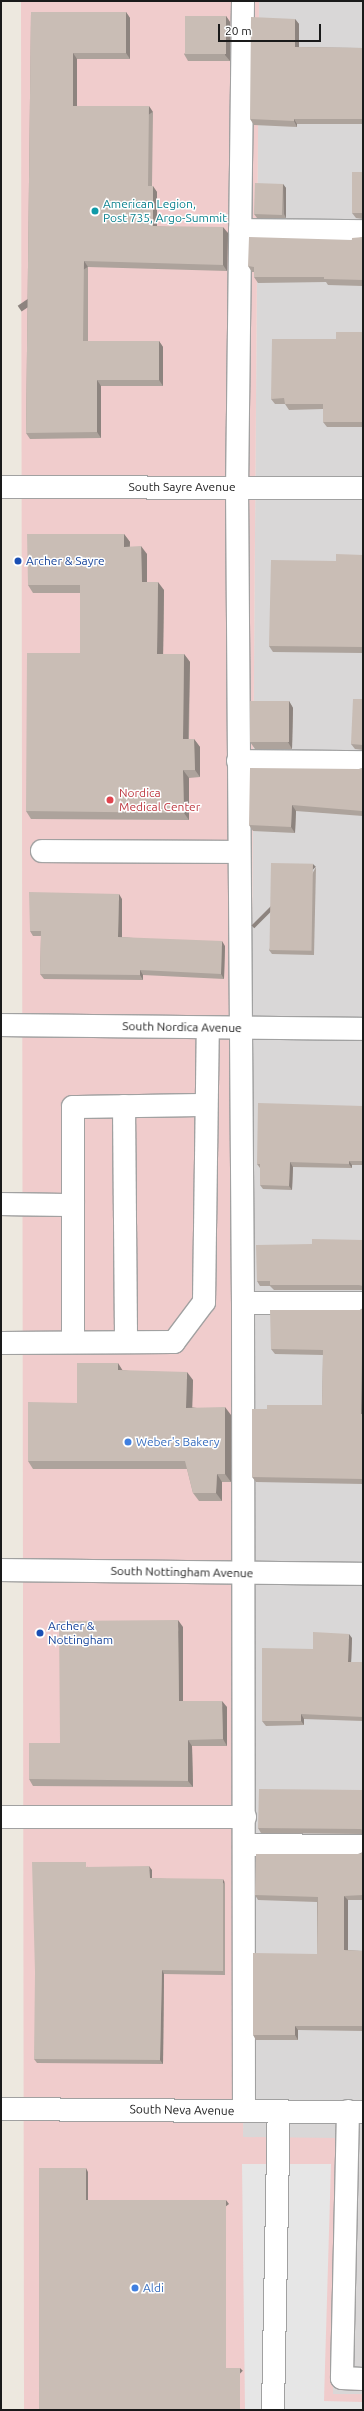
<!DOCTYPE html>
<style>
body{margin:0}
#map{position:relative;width:364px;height:2411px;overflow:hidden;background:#ede8df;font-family:Ubuntu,sans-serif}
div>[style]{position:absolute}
.residential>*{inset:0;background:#d9d7d7}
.commercial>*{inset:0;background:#f0cccc}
.parking>*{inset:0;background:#e6e6e6}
.roads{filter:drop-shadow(1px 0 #a1a1a1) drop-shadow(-1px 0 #a1a1a1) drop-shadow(0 1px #a1a1a1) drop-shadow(0 -1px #a1a1a1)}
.minor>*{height:22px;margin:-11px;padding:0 11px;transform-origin:11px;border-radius:11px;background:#fff}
.wall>*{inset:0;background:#ada39c}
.shaded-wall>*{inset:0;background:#8d847f;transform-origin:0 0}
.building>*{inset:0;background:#c9bdb5;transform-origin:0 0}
.dots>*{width:11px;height:11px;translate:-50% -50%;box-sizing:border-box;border:2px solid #fff;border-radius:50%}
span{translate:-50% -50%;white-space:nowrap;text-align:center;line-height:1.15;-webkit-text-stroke:3px #fff;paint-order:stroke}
.culture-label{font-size:12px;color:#0d838f}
.left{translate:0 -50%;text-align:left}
.street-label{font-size:12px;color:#1a1a1a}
.transit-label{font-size:12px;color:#164399}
.health-label{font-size:12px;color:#be3a42}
.shop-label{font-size:12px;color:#366cbe}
.frame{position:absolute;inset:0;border:2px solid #1a1a1a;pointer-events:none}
.scale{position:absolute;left:218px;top:24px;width:103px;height:18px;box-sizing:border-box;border:2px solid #1a1a1a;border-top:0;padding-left:5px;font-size:12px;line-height:14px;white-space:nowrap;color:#1a1a1a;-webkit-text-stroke:3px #fff;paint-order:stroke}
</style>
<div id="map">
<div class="residential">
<i style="clip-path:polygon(259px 1px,363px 1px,363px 2394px,333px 2394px,338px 2139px,243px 2138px)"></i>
</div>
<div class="commercial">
<i style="clip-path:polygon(21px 1px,259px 1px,243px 2137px,338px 2138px,333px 2394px,363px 2394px,363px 2410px,24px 2410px)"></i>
</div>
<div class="parking">
<i style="clip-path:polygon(242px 2164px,331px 2164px,324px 2401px,363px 2402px,363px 2410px,245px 2410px)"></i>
</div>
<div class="roads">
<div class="minor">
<i style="left:243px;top:1px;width:485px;rotate:90.7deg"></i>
<i style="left:237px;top:486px;width:817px;rotate:89.58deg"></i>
<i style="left:243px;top:1303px;width:808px;rotate:89.93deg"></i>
<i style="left:240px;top:230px;width:123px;rotate:0.5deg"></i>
<i style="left:1px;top:487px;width:362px;rotate:0.2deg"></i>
<i style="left:238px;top:761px;width:125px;rotate:0.5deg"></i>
<i style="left:42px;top:851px;width:197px;rotate:0.3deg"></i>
<i style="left:1px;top:1025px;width:362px;rotate:0.6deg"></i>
<i style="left:124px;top:1106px;width:236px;rotate:89.5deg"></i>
<i style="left:1px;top:1204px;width:72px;rotate:0.8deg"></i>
<i style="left:243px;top:1303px;width:120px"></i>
<i style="left:73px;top:1342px;width:235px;rotate:-90deg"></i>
<i style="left:73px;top:1107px;width:132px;rotate:-0.9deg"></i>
<i style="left:1px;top:1343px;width:173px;rotate:-0.3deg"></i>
<i style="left:174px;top:1342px;width:50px;rotate:-53.1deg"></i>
<i style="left:204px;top:1302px;width:274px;rotate:-89.2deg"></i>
<i style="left:1px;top:1570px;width:362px;rotate:0.6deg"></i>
<i style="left:1px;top:1817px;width:244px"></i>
<i style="left:244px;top:1845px;width:119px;rotate:0.5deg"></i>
<i style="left:1px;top:2109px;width:362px;rotate:0.5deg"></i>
<i style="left:348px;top:2111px;width:267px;rotate:91.3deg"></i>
<i style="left:342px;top:2378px;width:21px;rotate:3deg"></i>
<i style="left:273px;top:2410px;width:299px;rotate:-88.9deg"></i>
</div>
</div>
<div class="wall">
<i style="clip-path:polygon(31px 12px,126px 12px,130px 18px,130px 59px,77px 59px,77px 106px,153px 112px,152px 186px,157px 192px,157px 226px,228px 233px,227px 271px,88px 267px,88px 341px,159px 341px,163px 347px,163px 386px,101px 386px,101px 438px,30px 439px,26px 433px)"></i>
<i style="clip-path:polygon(226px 16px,230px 22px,230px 61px,188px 61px,184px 54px)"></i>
<i style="clip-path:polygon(295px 19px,299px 24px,299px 47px,363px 48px,363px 124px,297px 124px,297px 127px,254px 125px,250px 119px)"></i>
<i style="clip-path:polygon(363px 172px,363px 219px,356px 218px,352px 213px)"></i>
<i style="clip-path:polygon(283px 184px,286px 188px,286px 218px,257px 218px,254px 214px)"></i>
<i style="clip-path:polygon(363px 237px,363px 286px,328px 285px,326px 282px,258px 283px,254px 277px,254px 272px,252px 272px,248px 266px)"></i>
<i style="clip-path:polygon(363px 332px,363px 427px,327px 427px,323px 422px,323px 409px,289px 410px,285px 404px,275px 404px,271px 399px,336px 339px)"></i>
<i style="clip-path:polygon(124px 534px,130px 542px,130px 547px,147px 554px,147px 582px,164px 590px,163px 654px,184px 654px,190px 662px,189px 739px,194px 739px,200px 747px,200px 777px,189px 778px,189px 820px,31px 819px,26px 811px,80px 653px,80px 593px,33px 593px,28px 585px)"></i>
<i style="clip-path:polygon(363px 555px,363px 653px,273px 652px,269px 646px,336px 561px)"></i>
<i style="clip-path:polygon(363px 699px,363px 750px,355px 749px,351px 744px)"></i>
<i style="clip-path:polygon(289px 701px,293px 708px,292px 749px,255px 749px,250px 742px)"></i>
<i style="clip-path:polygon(363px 768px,363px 816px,296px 811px,295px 833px,253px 831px,249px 825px,359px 769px)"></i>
<i style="clip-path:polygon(316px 867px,314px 955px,272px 954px,269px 950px)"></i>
<i style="clip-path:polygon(122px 899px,122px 937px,225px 946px,224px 979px,143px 975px,143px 980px,44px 979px,40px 974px,41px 936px,33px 936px,30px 931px)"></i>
<i style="clip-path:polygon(363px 1106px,363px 1165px,352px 1165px,352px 1168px,293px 1167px,292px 1190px,263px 1189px,260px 1185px,260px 1168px,257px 1164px)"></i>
<i style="clip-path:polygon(363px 1240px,363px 1290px,274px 1290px,270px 1286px,260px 1286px,257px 1281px,312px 1244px)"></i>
<i style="clip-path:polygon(363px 1308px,363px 1484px,256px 1482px,252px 1477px,267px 1409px,322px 1405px,323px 1355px,275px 1354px,271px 1349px,360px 1310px)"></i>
<i style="clip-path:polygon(123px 1370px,193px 1380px,192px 1407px,231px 1415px,231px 1482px,222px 1482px,222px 1501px,199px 1501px,193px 1493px,187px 1469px,33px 1469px,28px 1461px,77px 1403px)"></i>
<i style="clip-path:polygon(183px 1627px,183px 1701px,227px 1707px,227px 1746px,192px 1746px,193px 1787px,33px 1786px,29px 1779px,60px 1743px)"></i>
<i style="clip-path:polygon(352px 1638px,351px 1662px,363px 1662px,363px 1721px,304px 1719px,304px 1725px,266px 1726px,262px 1721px,313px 1649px)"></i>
<i style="clip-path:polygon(363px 1790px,363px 1834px,261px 1833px,258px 1828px)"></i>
<i style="clip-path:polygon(363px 1852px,363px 1900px,348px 1900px,348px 1950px,363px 1951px,363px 2031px,298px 2030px,298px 2040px,256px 2040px,253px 2035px,317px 1954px,317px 1902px,258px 1900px,255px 1895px)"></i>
<i style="clip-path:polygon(88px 1866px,88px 1867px,152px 1870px,152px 1878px,225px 1883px,225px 1975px,164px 1974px,163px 2064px,37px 2063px,34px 2059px)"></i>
</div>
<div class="shaded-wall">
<i style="clip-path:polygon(126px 12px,130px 18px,130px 59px,126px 53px)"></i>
<i style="clip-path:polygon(226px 16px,230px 22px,230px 61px,225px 55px)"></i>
<i style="clip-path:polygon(295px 19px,299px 24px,299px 52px,295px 47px)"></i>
<i style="clip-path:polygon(73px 53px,77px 59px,77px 112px,73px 106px)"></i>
<i style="left:149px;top:106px;width:7px;height:80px;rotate:56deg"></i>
<i style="clip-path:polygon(294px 119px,297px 124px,297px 127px,294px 121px)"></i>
<i style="clip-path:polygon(283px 184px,286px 188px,286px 218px,284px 214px)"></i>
<i style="clip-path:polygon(153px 186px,157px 192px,157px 232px,153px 226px)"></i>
<i style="clip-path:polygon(223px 227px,228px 233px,227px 271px,223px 265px)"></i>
<i style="left:84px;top:261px;width:7px;height:80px;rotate:56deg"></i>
<i style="clip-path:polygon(159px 341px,163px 347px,163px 386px,159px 380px)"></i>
<i style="clip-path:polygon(97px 380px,101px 386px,101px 438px,97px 432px)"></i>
<i style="clip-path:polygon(124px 534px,130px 542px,129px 554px,124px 547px)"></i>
<i style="clip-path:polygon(141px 546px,147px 554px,147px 590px,142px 582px)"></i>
<i style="clip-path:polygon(158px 582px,164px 590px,163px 662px,157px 654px)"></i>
<i style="clip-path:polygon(184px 654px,190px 662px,188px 747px,183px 739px)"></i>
<i style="clip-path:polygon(289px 701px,293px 708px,292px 749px,288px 742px)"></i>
<i style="clip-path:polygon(194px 739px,200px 747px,200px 777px,195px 770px)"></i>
<i style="clip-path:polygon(183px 770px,189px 778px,189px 820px,184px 813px)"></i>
<i style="clip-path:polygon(292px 805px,296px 811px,295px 833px,291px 827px)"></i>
<i style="left:313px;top:864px;width:4px;height:87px;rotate:45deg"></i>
<i style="clip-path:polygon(119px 894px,122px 899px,122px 942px,118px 937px)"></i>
<i style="clip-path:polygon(222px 941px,225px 946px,224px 979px,221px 974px)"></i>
<i style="clip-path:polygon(140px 970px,143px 975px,143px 980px,140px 975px)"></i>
<i style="clip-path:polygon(349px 1161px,352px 1165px,352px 1168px,349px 1164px)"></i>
<i style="clip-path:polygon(290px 1162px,293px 1167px,292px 1190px,289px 1186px)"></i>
<i style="clip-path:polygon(362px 1352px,363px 1353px,363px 1417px,361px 1414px)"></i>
<i style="clip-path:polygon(118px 1363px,123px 1371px,118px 1370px)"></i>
<i style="clip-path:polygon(187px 1372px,193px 1380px,192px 1415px,186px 1408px)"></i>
<i style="clip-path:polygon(225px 1407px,231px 1415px,231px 1482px,225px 1474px)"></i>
<i style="clip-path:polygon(217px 1474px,222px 1482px,222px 1501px,216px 1493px)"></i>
<i style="clip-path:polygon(178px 1620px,183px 1627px,183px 1708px,179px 1701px)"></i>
<i style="clip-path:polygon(349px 1634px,352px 1638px,351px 1666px,348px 1662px)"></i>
<i style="clip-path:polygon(222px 1701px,227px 1707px,227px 1746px,223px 1739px)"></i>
<i style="clip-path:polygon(301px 1714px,304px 1719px,304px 1725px,301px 1721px)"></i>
<i style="clip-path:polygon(188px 1740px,192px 1746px,193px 1787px,188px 1781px)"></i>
<i style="clip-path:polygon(149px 1866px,152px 1870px,152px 1882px,150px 1878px)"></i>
<i style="left:223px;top:1879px;width:4px;height:92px;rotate:63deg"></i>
<i style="clip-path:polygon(344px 1896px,348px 1900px,348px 1955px,344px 1950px)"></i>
<i style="clip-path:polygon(162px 1970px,164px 1974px,163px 2064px,160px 2060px)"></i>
<i style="clip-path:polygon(295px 2026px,298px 2030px,298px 2040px,295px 2035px)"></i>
<i style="clip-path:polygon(86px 2168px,88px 2172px,88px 2204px,86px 2200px)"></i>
<i style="left:226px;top:2200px;width:5px;height:168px;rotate:53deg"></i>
<i style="left:240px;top:2368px;width:4px;height:42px;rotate:45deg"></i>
</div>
<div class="building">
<i style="clip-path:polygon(31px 12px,126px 12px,126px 53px,73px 53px,73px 106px,149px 106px,148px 186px,153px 186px,153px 226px,223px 227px,223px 265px,84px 261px,83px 341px,159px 341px,159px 380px,97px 380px,97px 432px,26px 433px)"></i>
<i style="left:185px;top:16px;width:41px;height:38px"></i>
<i style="clip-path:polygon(251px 17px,295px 19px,295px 47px,363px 48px,363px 119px,294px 119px,294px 121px,250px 119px)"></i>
<i style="left:352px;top:172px;width:11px;height:41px"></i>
<i style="left:255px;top:183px;width:28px;height:31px;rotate:2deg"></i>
<i style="clip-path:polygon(249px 237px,352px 240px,352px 238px,363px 237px,363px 280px,324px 279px,324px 277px,254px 277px,254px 267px,248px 266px)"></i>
<i style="clip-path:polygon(336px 332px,363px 332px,363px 422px,323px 422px,323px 404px,285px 404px,284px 398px,271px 399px,272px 339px,336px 339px)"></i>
<i style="clip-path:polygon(27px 534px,124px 534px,124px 547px,141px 546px,142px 582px,158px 582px,157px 654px,184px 654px,183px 739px,194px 739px,195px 770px,183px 770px,184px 813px,26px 811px,27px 653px,80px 653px,80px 585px,28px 585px)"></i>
<i style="clip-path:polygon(336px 554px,363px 555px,363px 647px,269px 646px,271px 560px,336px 561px)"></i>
<i style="clip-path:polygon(353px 699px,363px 699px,363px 745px,351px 744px)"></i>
<i style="left:250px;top:701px;width:39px;height:41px"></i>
<i style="clip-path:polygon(250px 768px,359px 769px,363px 768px,363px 804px,362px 811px,292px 805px,291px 827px,249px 825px)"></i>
<i style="left:271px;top:863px;width:42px;height:87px;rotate:1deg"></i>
<i style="clip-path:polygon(29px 892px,119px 894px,118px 937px,222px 941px,221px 974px,140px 970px,140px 975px,40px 974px,41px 931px,30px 931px)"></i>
<i style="clip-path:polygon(258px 1103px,363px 1106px,363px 1161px,349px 1161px,349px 1164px,290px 1162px,289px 1186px,260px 1185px,260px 1164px,257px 1164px)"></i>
<i style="clip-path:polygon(312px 1239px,363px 1240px,363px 1286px,359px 1285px,270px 1285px,270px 1281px,257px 1281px,256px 1245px,312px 1244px)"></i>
<i style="clip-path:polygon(363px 1308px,363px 1352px,362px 1352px,361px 1414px,363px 1414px,363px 1479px,252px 1477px,252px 1409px,267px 1409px,267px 1405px,322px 1405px,323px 1350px,271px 1349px,270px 1310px,360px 1310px)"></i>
<i style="clip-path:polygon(77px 1363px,118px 1363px,118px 1370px,187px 1372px,186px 1408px,225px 1407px,225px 1474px,217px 1474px,216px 1493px,193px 1493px,185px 1461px,28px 1461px,28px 1402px,77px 1403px)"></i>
<i style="clip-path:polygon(178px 1620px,179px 1701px,222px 1701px,223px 1739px,188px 1740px,188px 1781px,29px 1779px,29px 1743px,60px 1743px,59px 1621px)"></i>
<i style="clip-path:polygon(313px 1632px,349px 1634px,348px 1662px,363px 1662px,363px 1717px,301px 1714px,301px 1721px,262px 1721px,262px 1648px,313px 1649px)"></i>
<i style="clip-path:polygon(259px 1789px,363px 1790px,363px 1830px,360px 1829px,258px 1828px)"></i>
<i style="clip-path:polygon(363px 1852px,363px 1895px,344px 1896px,344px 1950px,363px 1951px,363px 2026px,295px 2026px,295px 2035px,253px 2035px,253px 1953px,317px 1954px,318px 1897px,255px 1895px,256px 1854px,360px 1854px)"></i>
<i style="clip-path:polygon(32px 1862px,86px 1862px,86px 1867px,149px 1866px,150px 1878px,223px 1879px,223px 1971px,162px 1970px,160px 2060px,34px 2059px,35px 1972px)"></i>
<i style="clip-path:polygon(39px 2168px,86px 2168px,86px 2200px,226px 2200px,226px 2368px,240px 2368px,240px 2410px,39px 2410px)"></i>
</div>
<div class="dots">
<i style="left:95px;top:211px;background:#0f9aa8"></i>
<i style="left:18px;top:561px;background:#1a4fb4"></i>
<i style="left:110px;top:800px;background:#e0444e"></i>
<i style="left:128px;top:1442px;background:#3f7fe0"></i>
<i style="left:40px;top:1633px;background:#1a4fb4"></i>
<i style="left:135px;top:2288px;background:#3f7fe0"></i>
</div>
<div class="culture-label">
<span class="left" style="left:103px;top:211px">American Legion,<br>Post 735, Argo-Summit</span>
</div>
<div class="street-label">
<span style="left:182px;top:487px">South Sayre Avenue</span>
<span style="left:182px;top:1027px;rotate:1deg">South Nordica Avenue</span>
<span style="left:182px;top:1572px;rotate:1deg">South Nottingham Avenue</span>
<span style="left:182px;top:2110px;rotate:1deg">South Neva Avenue</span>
</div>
<div class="transit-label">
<span class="left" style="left:26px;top:561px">Archer &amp; Sayre</span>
<span class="left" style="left:48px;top:1633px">Archer &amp;<br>Nottingham</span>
</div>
<div class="health-label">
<span class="left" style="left:119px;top:800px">Nordica<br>Medical Center</span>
</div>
<div class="shop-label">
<span class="left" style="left:136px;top:1442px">Weber's Bakery</span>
<span class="left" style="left:143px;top:2288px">Aldi</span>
</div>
<div class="frame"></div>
<div class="scale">20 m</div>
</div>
